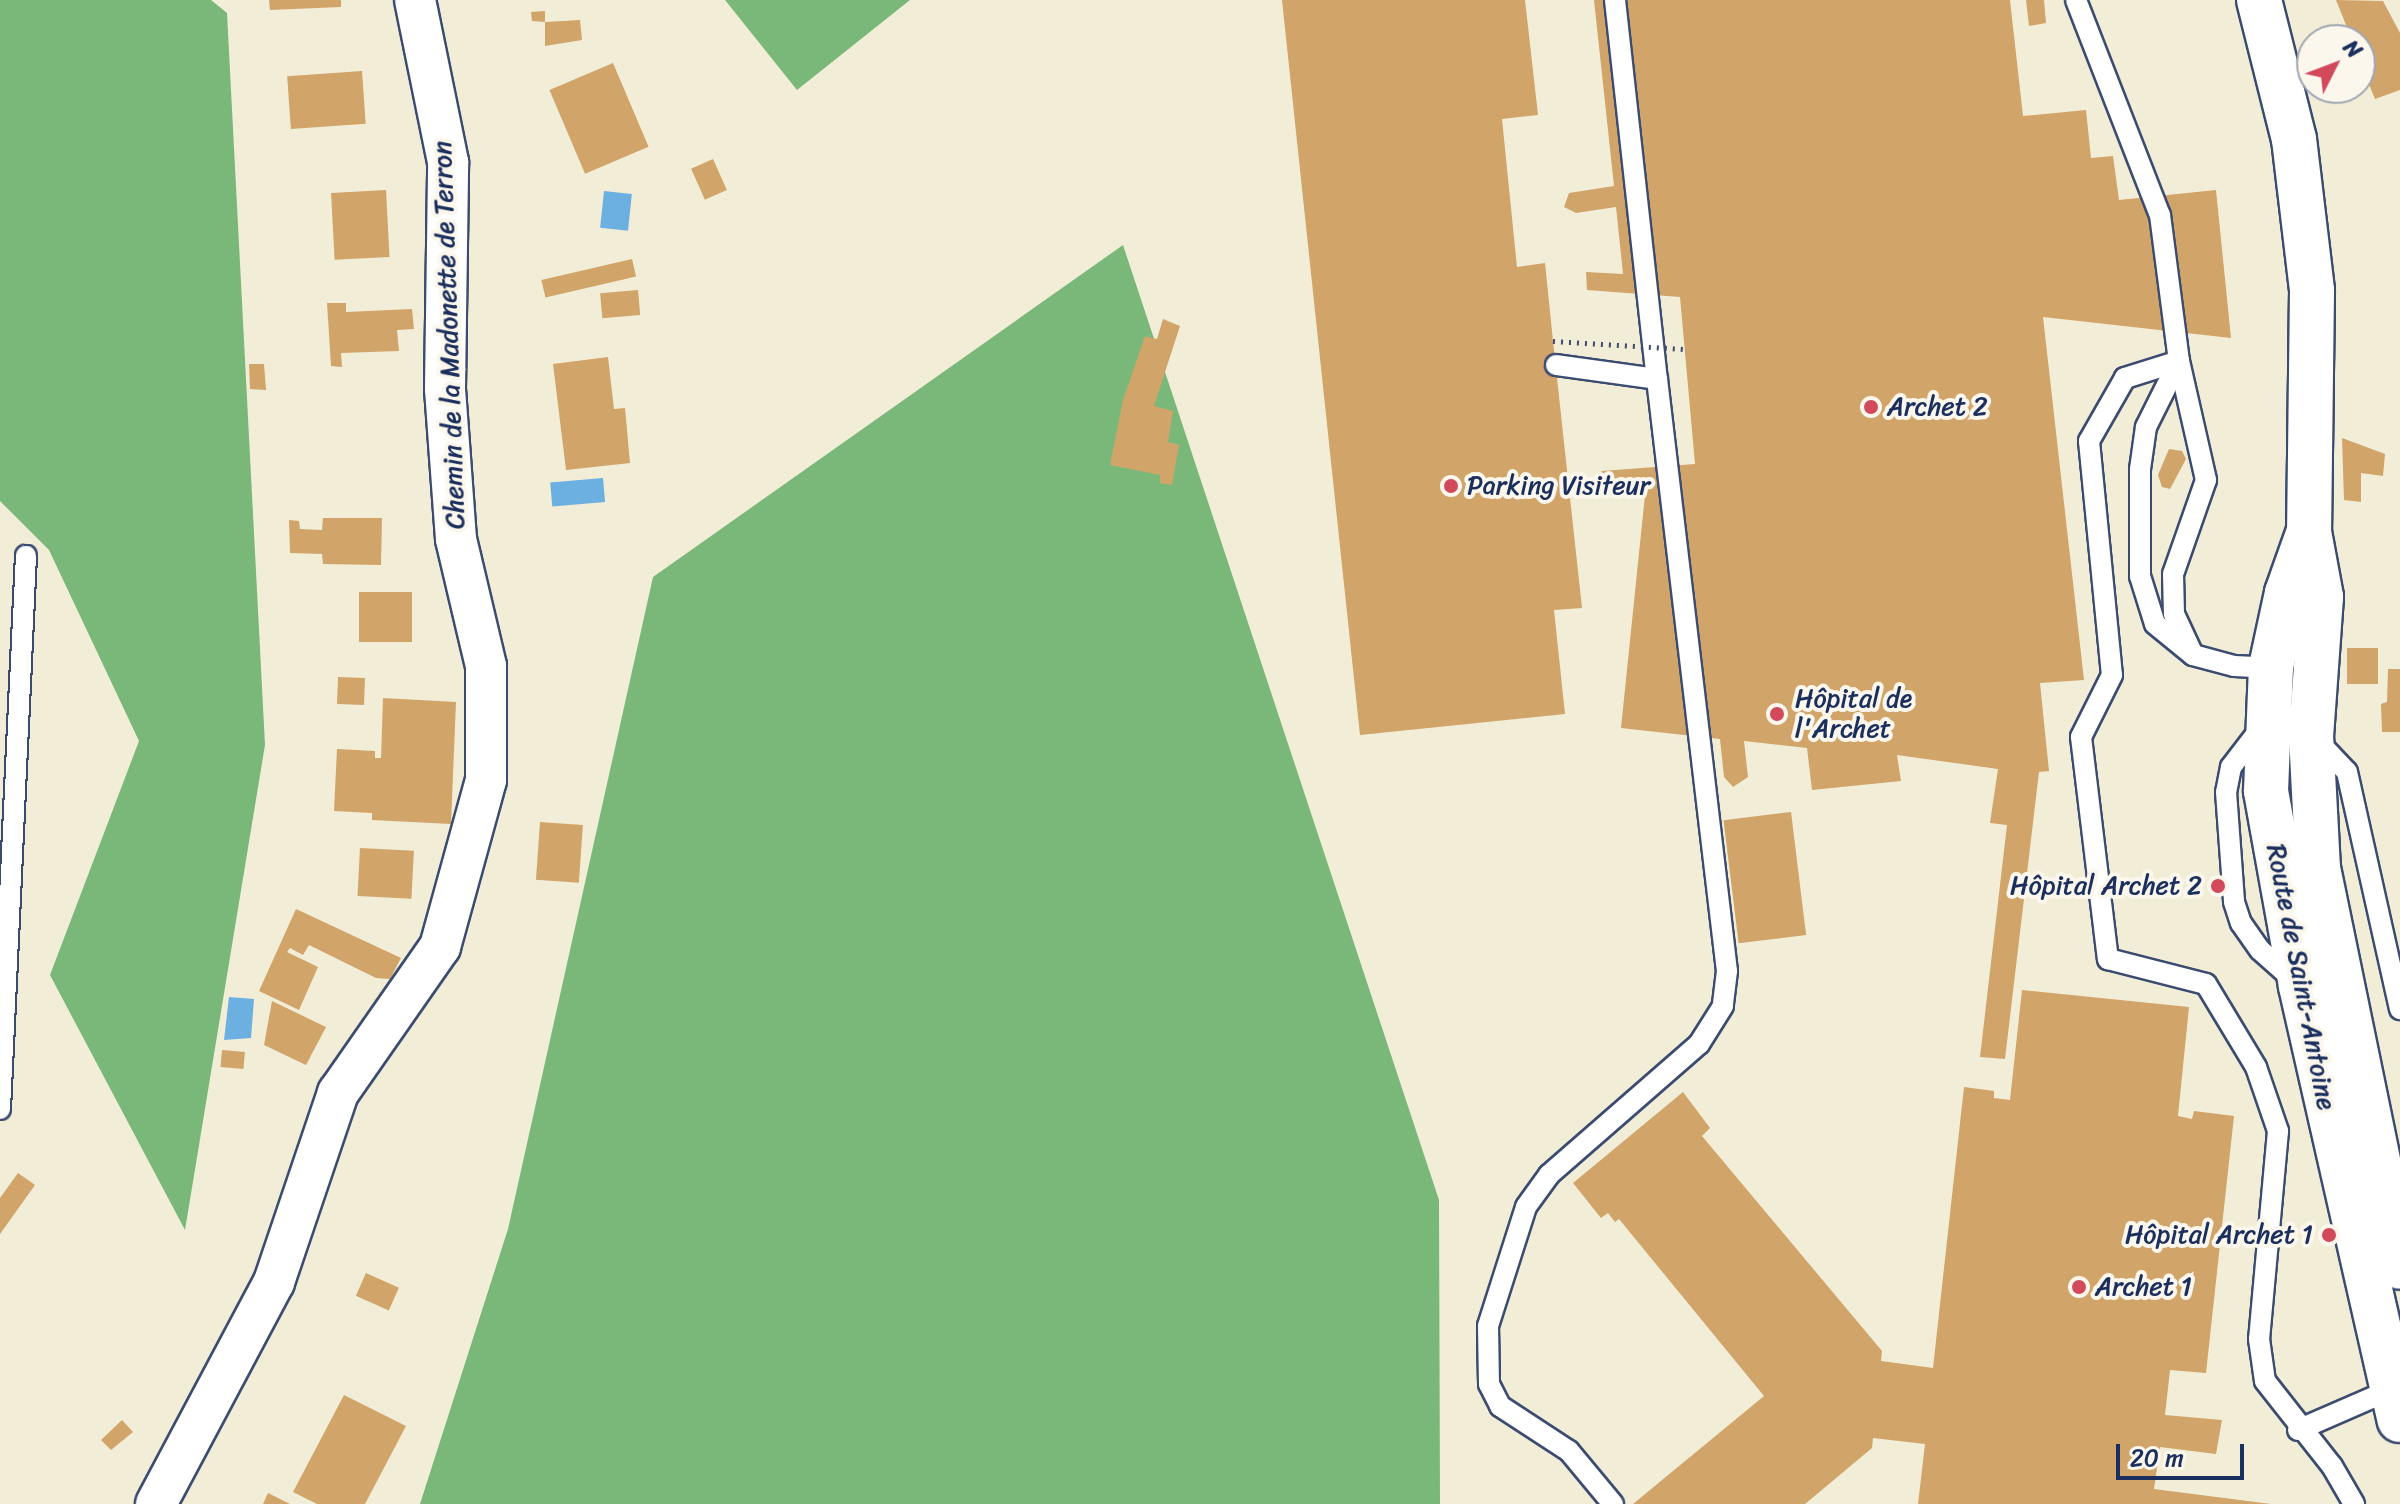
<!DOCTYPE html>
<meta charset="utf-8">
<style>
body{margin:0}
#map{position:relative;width:2400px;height:1504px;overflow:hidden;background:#f2edd7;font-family:Sriracha,sans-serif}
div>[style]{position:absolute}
.forest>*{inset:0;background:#7ab879}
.water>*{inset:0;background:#6bb0e1;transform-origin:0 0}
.building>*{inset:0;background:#d1a469;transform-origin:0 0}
.roads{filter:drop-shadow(2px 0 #3b4c70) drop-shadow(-2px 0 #3b4c70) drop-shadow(0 2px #3b4c70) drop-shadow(0 -2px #3b4c70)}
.service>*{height:20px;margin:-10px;padding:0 10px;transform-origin:10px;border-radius:10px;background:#fff}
.minor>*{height:40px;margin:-20px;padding:0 20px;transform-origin:20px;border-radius:20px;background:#fff}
.tertiary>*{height:44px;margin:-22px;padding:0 22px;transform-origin:22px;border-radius:22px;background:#fff}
.path-bridge>*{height:5px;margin-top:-2.5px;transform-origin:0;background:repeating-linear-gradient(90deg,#3b4c70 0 2px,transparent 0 8px)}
.dots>*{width:22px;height:22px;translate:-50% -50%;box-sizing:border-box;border:4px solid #fbf7ec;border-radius:50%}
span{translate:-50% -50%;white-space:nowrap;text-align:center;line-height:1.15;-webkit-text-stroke:8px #fbf7ec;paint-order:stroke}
.street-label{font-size:26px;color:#1b2f5e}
.poi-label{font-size:26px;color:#1b2f5e}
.left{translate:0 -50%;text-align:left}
.right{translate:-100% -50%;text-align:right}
.north{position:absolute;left:2296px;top:24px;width:80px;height:80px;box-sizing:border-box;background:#fbf7ec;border:2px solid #a1a7b3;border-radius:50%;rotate:48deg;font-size:22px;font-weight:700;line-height:32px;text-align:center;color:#1b2f5e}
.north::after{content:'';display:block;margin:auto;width:28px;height:36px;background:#d1495b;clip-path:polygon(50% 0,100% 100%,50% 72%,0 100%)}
.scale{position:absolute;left:2116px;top:1444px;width:128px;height:36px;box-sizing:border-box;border:4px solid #1b2f5e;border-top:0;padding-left:10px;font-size:24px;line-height:28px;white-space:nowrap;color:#1b2f5e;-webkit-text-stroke:6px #fbf7ec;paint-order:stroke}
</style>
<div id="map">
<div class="forest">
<i style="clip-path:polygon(0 0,211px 0,227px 13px,265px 745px,185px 1230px,50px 975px,139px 741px,49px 550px,0 501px)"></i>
<i style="clip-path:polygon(725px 0,910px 0,797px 90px)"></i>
<i style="clip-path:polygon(1123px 245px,1439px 1200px,1440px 1504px,420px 1504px,508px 1229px,653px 577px)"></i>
</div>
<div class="water">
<i style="left:604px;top:191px;width:28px;height:37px;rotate:6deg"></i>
<i style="left:603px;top:478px;width:24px;height:53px;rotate:85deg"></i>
<i style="clip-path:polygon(229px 997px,254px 999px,251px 1038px,224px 1040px)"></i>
</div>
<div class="building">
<i style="clip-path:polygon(269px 0,341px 0,341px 7px,270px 10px)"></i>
<i style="clip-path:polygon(1282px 0,1525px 0,1538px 115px,1502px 119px,1517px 267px,1545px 263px,1553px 341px,1582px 608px,1554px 610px,1565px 714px,1360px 735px)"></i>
<i style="clip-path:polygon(1594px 0,2010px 0,2023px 116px,2086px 110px,2091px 158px,2113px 156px,2119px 200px,2216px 190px,2231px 338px,2043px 317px,2084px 680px,2040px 683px,2049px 771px,2039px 772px,2005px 1059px,1980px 1057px,2007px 825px,1990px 823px,1998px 769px,1897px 755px,1901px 781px,1812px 790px,1807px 748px,1744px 741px,1748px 777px,1733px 787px,1724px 777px,1720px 739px,1621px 728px,1645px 495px,1603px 495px,1595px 489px,1594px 479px,1602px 471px,1695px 464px,1680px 297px,1587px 290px,1586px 272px,1623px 274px,1616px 207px,1576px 213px,1564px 207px,1569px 193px,1614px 186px)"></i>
<i style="clip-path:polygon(2026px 0,2044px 0,2046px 23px,2029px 26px)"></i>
<i style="clip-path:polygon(2336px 0,2383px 1px,2400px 33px,2400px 90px,2375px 99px,2360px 62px,2360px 40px,2352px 40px)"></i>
<i style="clip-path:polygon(545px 11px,545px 22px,532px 21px,531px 12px)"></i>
<i style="clip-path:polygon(580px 20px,582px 40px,545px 46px,545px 22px)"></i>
<i style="left:613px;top:63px;width:91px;height:69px;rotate:67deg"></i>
<i style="left:362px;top:71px;width:53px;height:75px;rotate:86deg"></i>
<i style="left:713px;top:159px;width:34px;height:24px;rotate:66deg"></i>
<i style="left:386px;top:190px;width:67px;height:55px;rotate:87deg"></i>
<i style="left:632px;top:259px;width:18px;height:93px;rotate:77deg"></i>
<i style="left:638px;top:290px;width:25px;height:38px;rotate:85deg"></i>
<i style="clip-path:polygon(327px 303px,346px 303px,346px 312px,412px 309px,414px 329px,397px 330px,399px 351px,341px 353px,342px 367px,331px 366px)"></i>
<i style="clip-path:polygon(1163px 319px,1180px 326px,1154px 406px,1173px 411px,1168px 442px,1179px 445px,1172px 485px,1160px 483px,1160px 475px,1110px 465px,1123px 400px,1145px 336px,1157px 339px)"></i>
<i style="clip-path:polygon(608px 357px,614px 409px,625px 408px,630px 463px,566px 470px,553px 364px)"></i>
<i style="clip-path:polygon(249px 364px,264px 364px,266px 390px,250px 389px)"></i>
<i style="clip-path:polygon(2342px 438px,2385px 454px,2383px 476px,2361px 473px,2361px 502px,2344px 500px)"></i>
<i style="clip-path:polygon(2169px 449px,2182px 451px,2186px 459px,2170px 489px,2162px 487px,2158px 475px)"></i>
<i style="clip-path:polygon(323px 518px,382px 518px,381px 565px,323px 564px,322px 554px,290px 553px,289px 520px,299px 521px,300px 529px,322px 530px)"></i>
<i style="left:359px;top:592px;width:53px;height:50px"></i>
<i style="left:2347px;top:648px;width:31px;height:36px"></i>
<i style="clip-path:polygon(2388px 669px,2400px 669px,2400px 732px,2382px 732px,2381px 704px,2387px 702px)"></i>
<i style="left:338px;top:677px;width:27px;height:27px;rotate:2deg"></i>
<i style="clip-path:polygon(383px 698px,456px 702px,451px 824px,372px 820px,372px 813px,334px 811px,337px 749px,375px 751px,375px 758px,381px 758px)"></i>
<i style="left:1791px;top:812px;width:124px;height:68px;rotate:83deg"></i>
<i style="left:540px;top:822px;width:43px;height:58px;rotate:4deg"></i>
<i style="left:360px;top:848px;width:54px;height:48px;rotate:3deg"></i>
<i style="clip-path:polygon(296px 909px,401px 958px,390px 979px,376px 978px,309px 945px,303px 955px,290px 948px,287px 952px,318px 967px,299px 1010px,259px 991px)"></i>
<i style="clip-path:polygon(2022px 990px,2189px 1007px,2178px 1116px,2192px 1119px,2194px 1111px,2234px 1116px,2206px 1373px,2170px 1370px,2165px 1415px,2222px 1420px,2216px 1454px,2160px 1447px,2154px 1489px,2271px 1504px,1918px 1504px,1925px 1444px,1873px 1438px,1872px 1448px,1805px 1504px,1633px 1504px,1764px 1396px,1619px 1219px,1615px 1222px,1608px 1213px,1601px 1218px,1573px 1183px,1683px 1092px,1710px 1128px,1702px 1136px,1882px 1351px,1881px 1361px,1933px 1368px,1964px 1087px,1994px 1091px,1994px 1098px,2010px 1100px)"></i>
<i style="clip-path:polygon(272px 1001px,326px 1027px,306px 1065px,264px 1045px)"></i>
<i style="left:222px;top:1050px;width:23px;height:17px;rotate:5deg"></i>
<i style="clip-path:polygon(18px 1173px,35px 1185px,0 1234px,0 1198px)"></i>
<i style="left:366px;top:1273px;width:36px;height:25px;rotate:24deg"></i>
<i style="clip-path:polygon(344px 1395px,406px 1426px,365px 1504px,317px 1504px,293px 1492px)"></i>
<i style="clip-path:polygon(122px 1420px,133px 1432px,111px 1450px,101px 1440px)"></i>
<i style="clip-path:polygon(268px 1493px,290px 1504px,263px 1504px)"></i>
</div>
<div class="roads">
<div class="service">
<i style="left:1615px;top:0;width:381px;rotate:83.7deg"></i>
<i style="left:2076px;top:0;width:231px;rotate:68.7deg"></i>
<i style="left:2160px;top:215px;width:147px;rotate:82.6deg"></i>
<i style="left:2179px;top:361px;width:122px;rotate:77.2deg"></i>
<i style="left:2206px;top:480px;width:100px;rotate:109.3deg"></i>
<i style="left:2173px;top:574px;width:40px;rotate:88.6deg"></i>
<i style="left:2174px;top:614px;width:45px;rotate:65.1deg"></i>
<i style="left:2179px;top:361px;width:57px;rotate:162.5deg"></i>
<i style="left:2125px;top:378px;width:73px;rotate:119.7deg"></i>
<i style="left:2089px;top:441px;width:235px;rotate:84.4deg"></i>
<i style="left:2112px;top:675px;width:69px;rotate:116.6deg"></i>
<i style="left:2081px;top:737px;width:224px;rotate:83.1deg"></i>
<i style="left:2108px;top:959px;width:101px;rotate:14.3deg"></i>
<i style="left:2206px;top:984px;width:97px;rotate:58.9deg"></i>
<i style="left:2256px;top:1067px;width:68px;rotate:71deg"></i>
<i style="left:2278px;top:1131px;width:209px;rotate:95.2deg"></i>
<i style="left:2259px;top:1339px;width:42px;rotate:81.9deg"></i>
<i style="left:2265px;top:1381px;width:108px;rotate:51.8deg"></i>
<i style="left:2332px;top:1466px;width:44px;rotate:59.9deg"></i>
<i style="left:2179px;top:361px;width:74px;rotate:116.6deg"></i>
<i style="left:2146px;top:427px;width:42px;rotate:98.1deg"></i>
<i style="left:2140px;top:469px;width:107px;rotate:90deg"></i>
<i style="left:2140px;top:576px;width:50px;rotate:72.6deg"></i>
<i style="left:2155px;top:624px;width:49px;rotate:39.2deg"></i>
<i style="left:2193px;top:655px;width:42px;rotate:15deg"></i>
<i style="left:2234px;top:666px;width:42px;rotate:2.7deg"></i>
<i style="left:1556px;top:365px;width:102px;rotate:7.9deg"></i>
<i style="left:1657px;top:379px;width:596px;rotate:83.26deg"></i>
<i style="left:1727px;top:971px;width:35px;rotate:97deg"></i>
<i style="left:1723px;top:1006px;width:45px;rotate:122.3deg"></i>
<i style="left:1699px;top:1044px;width:199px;rotate:138.9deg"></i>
<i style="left:1549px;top:1175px;width:39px;rotate:126deg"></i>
<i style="left:1526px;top:1207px;width:125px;rotate:107.7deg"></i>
<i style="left:1488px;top:1326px;width:58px;rotate:89deg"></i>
<i style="left:1489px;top:1384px;width:25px;rotate:63deg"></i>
<i style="left:1500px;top:1406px;width:82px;rotate:33.1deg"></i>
<i style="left:1569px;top:1451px;width:69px;rotate:50.3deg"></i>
<i style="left:2264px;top:724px;width:54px;rotate:127.5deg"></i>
<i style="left:2231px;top:767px;width:25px;rotate:101deg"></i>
<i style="left:2226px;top:792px;width:110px;rotate:85.8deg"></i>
<i style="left:2234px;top:902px;width:22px;rotate:72deg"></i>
<i style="left:2241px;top:923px;width:33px;rotate:55deg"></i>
<i style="left:2260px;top:950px;width:47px;rotate:41.5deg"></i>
<i style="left:2314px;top:737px;width:48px;rotate:46.7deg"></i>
<i style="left:2347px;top:772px;width:243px;rotate:77.4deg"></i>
<i style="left:0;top:1109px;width:554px;rotate:-87.31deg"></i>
<i style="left:2298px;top:1430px;width:108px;rotate:-23.5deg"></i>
</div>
<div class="minor">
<i style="left:156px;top:1504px;width:251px;rotate:-62deg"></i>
<i style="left:274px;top:1282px;width:200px;rotate:-71.3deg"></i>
<i style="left:338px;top:1093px;width:178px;rotate:-55.1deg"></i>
<i style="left:440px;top:947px;width:173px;rotate:-74.6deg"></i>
<i style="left:486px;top:780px;width:114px;rotate:-90deg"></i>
<i style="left:486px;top:666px;width:130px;rotate:-103.3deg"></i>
<i style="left:456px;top:539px;width:151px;rotate:-94.2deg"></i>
<i style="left:445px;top:388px;width:226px;rotate:-89.2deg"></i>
<i style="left:448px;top:162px;width:165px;rotate:-101.5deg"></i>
</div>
<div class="tertiary">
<i style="left:2259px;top:0;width:143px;rotate:75.9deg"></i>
<i style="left:2294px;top:139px;width:153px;rotate:83.2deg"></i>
<i style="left:2312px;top:291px;width:241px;rotate:90.7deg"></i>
<i style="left:2309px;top:532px;width:66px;rotate:79.5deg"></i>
<i style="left:2321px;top:597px;width:138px;rotate:94.1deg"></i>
<i style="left:2311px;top:735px;width:133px;rotate:87deg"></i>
<i style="left:2318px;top:868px;width:407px;rotate:78.4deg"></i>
<i style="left:2308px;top:534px;width:63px;rotate:109.6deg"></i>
<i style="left:2287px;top:593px;width:76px;rotate:102.2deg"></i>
<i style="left:2271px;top:667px;width:124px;rotate:92.3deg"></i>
<i style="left:2266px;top:791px;width:198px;rotate:79.8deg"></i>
<i style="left:2301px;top:986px;width:445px;rotate:77.2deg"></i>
</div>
</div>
<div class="path-bridge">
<i style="left:1553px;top:341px;width:131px;rotate:3.5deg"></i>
</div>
<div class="dots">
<i style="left:1871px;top:407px;background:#d1495b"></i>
<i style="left:1451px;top:486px;background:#d1495b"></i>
<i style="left:1777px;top:714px;background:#d1495b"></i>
<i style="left:2218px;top:886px;background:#d1495b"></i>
<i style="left:2329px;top:1235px;background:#d1495b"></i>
<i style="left:2079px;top:1287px;background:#d1495b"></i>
</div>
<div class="street-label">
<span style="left:449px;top:335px;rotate:-92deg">Chemin de la Madonette de Terron</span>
<span style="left:2301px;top:977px;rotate:79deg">Route de Saint-Antoine</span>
</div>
<div class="poi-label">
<span class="left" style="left:1887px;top:407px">Archet 2</span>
<span class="left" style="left:1467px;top:486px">Parking Visiteur</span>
<span class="left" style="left:1795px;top:714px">Hôpital de<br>l'Archet</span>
<span class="right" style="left:2202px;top:886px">Hôpital Archet 2</span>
<span class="right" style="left:2313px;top:1235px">Hôpital Archet 1</span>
<span class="left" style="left:2095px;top:1287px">Archet 1</span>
</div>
<div class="north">N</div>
<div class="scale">20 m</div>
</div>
